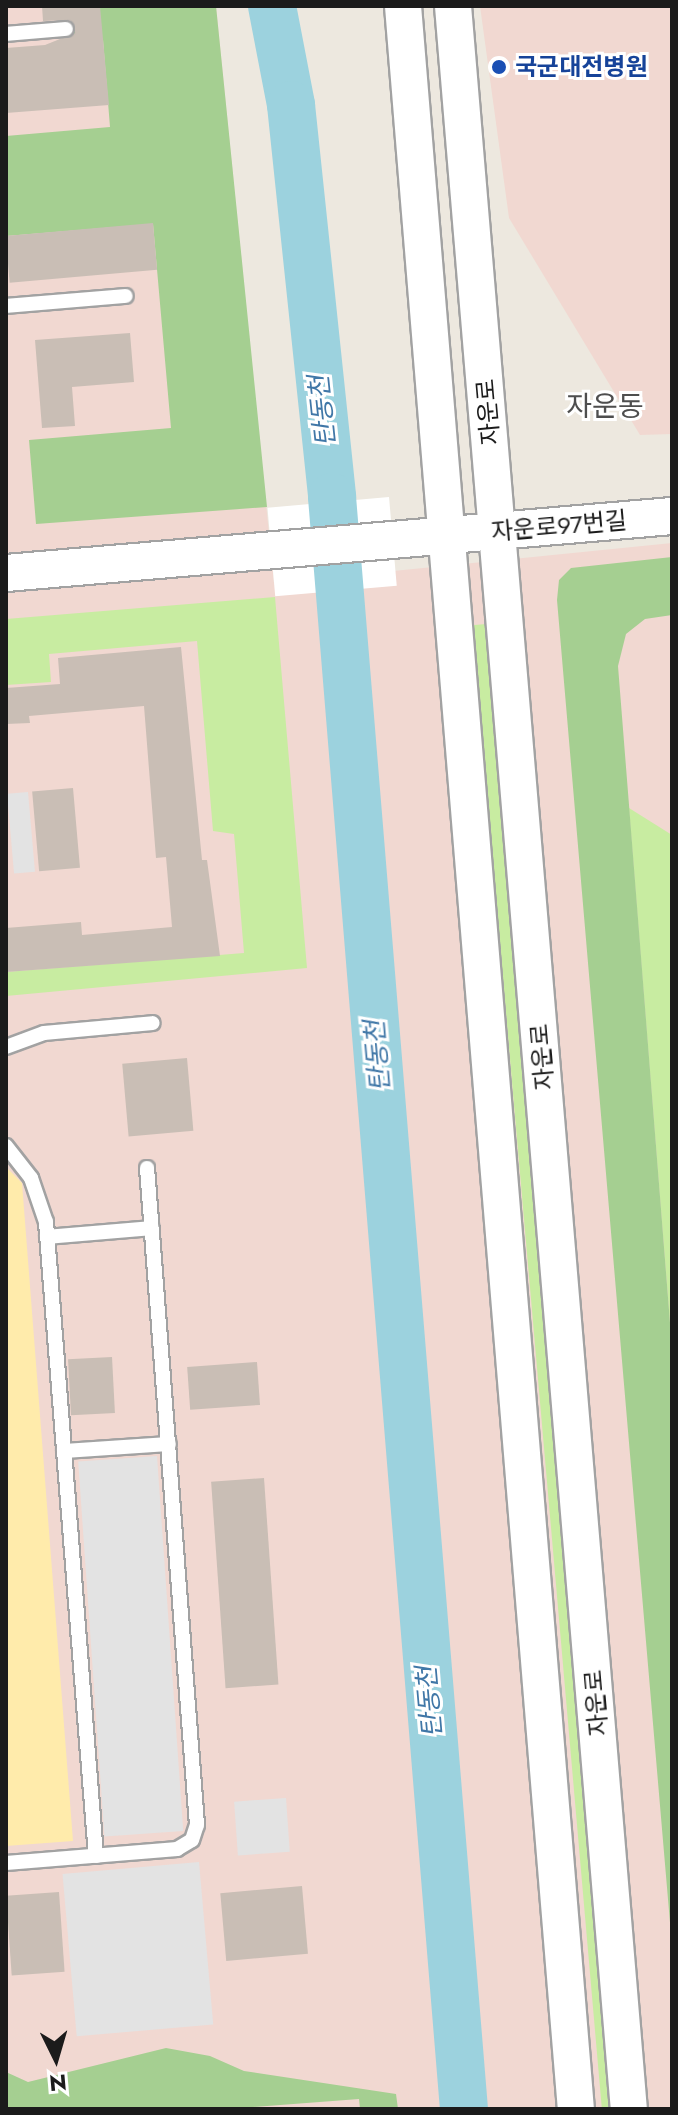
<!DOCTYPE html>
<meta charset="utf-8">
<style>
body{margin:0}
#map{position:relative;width:678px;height:2115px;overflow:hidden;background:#ede8df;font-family:Jost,"Noto Sans KR",sans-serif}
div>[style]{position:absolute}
.military>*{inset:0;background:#f1d8d1}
.grass>*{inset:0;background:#c8eca1;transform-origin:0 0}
.forest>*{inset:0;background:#a5cf91}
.sand>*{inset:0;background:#ffebab}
.parking>*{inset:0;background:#e3e3e3;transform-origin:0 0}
.pier>*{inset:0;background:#fff;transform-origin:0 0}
.river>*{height:48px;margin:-24px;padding:0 24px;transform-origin:24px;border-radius:24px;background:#9cd2de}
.building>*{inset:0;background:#c9beb5;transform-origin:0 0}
.roads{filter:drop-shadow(2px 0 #a2a2a2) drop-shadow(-2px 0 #a2a2a2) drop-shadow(0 2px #a2a2a2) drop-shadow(0 -2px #a2a2a2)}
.service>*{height:14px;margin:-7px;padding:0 7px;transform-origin:7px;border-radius:7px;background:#fff}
.tertiary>*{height:36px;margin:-18px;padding:0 18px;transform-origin:18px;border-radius:18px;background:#fff}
.dots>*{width:22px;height:22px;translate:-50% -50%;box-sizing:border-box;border:4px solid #fff;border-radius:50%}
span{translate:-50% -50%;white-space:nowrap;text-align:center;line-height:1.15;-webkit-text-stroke:6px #fff;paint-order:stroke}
.transit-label{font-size:24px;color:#164399;font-weight:700}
.left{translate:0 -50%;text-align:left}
.street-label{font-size:24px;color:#1b1b1b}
.water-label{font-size:26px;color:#4077a7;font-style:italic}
.quarter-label{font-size:28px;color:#4e4e4e}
.frame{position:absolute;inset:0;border:8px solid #1b1b1b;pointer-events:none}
.north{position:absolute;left:16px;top:2019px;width:80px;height:80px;-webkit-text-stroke:6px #fff;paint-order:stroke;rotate:175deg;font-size:22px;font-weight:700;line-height:32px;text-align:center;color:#1b1b1b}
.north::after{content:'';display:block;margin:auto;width:28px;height:36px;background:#1b1b1b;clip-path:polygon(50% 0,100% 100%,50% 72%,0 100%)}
</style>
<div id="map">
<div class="military">
<i style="clip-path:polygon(6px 6px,216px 6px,274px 583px,672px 543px,672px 2109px,6px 2109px)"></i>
<i style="clip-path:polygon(480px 6px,672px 6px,672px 434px,640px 435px,509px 218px)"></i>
</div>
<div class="grass">
<i style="clip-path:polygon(275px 597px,307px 968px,6px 996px,6px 972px,244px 953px,234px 834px,213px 831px,197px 641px,49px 654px,51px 682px,6px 685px,6px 619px)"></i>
<i style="left:486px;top:624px;width:1490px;height:14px;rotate:85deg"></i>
<i style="clip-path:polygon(629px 808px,672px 835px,672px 1348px)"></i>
</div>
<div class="forest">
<i style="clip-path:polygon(113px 6px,216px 6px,267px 507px,36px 524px,29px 440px,171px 428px,153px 224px,6px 236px,6px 136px,110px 127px,103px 40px,75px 42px,71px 10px)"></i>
<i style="clip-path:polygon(672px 557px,672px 615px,645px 619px,626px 634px,618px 666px,672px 1348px,672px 1946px,557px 600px,559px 580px,571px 568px)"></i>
<i style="clip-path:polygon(166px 2048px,210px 2056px,244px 2071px,396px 2094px,398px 2109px,360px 2109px,359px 2099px,228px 2109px,6px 2109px,6px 2072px,28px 2082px)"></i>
</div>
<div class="sand">
<i style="clip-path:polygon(6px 1167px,22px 1183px,73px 1841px,6px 1846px)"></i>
</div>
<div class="parking">
<i style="left:28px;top:792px;width:80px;height:21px;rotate:85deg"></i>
<i style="left:157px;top:1456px;width:376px;height:79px;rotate:86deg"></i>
<i style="left:286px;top:1798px;width:54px;height:52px;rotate:86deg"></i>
<i style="left:199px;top:1862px;width:163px;height:137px;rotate:85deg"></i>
</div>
<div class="pier">
<i style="left:389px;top:497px;width:89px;height:122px;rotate:85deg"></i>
</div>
<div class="river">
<i style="left:272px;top:6px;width:101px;rotate:79.1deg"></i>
<i style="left:291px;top:105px;width:394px;rotate:84deg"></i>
<i style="left:332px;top:497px;width:1617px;rotate:85.32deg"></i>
</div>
<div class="building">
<i style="clip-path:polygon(42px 6px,100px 6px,109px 105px,6px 113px,6px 48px,45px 45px,75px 33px,70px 20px,43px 21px)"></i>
<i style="left:153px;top:223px;width:47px;height:148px;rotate:85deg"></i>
<i style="clip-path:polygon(130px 333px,134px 382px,72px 387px,75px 426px,42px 428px,35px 340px)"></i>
<i style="clip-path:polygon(181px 647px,202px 860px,207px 860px,220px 956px,6px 972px,6px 928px,81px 922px,82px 935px,172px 927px,166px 857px,156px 858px,144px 706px,29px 716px,30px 723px,6px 724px,6px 688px,60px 684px,58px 658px)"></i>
<i style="left:73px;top:788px;width:80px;height:41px;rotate:85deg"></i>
<i style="left:187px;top:1058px;width:73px;height:65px;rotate:85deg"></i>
<i style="left:112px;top:1357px;width:56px;height:44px;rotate:87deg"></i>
<i style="left:257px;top:1362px;width:43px;height:70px;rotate:86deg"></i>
<i style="left:264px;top:1478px;width:207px;height:53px;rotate:86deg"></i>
<i style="left:302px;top:1886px;width:68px;height:82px;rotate:85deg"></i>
<i style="left:59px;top:1892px;width:80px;height:53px;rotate:86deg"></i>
</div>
<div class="roads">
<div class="service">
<i style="left:6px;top:34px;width:60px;rotate:-4.8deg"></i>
<i style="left:6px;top:306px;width:120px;rotate:-4.8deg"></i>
<i style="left:6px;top:1047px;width:40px;rotate:-20.2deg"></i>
<i style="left:44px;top:1033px;width:109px;rotate:-5.2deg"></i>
<i style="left:6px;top:1146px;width:41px;rotate:52deg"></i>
<i style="left:31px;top:1178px;width:46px;rotate:71.2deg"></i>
<i style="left:46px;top:1222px;width:636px;rotate:85.49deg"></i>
<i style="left:47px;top:1237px;width:105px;rotate:-4.9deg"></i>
<i style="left:64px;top:1451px;width:105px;rotate:-3.8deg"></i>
<i style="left:6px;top:1863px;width:172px;rotate:-4.7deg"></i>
<i style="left:177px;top:1849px;width:17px;rotate:-31deg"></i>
<i style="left:192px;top:1840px;width:16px;rotate:-72deg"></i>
<i style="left:197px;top:1825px;width:659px;rotate:-94.35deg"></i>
</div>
<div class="tertiary">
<i style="left:403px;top:6px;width:2110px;rotate:85.3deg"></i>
<i style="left:453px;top:6px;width:2110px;rotate:85.22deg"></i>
<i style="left:6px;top:573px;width:668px;rotate:-4.89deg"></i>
</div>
</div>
<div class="dots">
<i style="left:499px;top:67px;background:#1a4fb4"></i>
</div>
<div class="transit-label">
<span class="left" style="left:515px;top:67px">국군대전병원</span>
</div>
<div class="street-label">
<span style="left:488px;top:412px;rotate:-95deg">자운로</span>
<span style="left:559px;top:526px;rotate:-5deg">자운로97번길</span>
<span style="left:542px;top:1057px;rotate:-95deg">자운로</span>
<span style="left:596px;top:1703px;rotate:-95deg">자운로</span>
</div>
<div class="water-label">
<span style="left:323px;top:411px;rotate:-96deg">탄동천</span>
<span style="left:378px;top:1056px;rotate:-95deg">탄동천</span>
<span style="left:430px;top:1702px;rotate:-95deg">탄동천</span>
</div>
<div class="quarter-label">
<span style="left:605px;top:407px">자운동</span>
</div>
<div class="frame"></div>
<div class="north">N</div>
</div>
